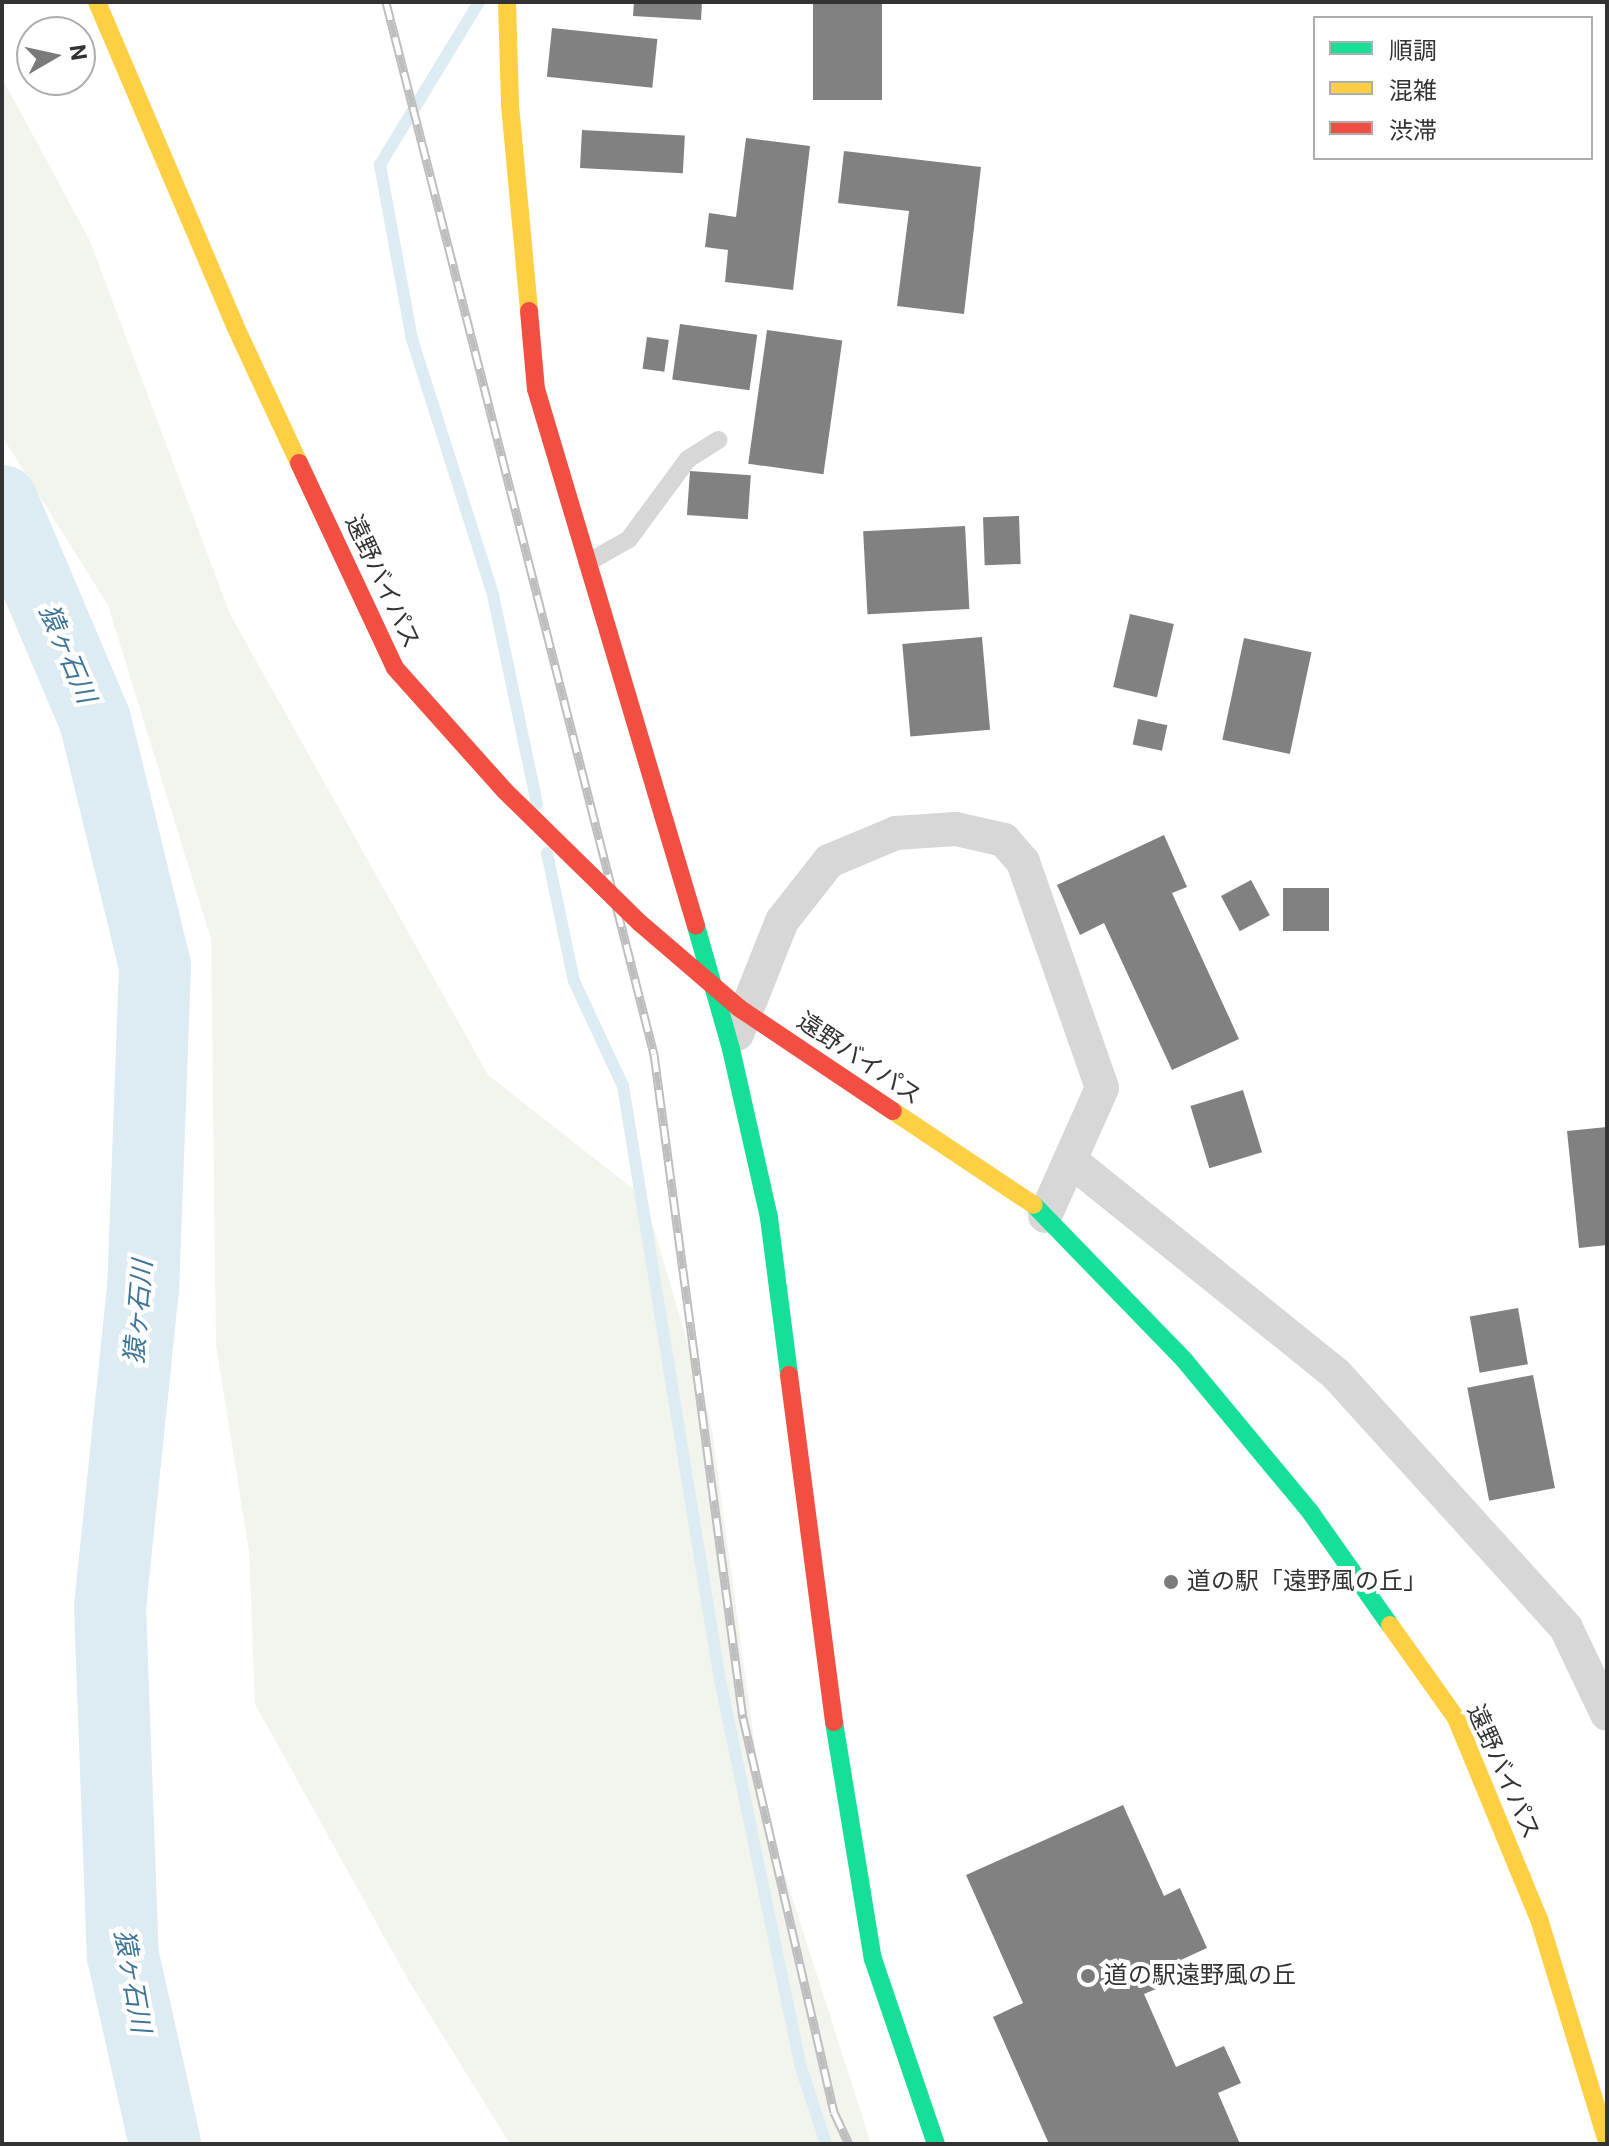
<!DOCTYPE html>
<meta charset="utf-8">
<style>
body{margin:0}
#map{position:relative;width:1609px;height:2146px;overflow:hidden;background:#fff;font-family:Roboto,"Noto Sans JP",sans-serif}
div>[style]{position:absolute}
.green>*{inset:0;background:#f1f5ed}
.stream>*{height:12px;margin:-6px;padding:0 6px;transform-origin:6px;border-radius:6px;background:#ddebf3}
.river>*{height:72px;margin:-36px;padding:0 36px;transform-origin:36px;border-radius:36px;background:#ddebf3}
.building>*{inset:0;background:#818181;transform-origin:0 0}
.lane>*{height:18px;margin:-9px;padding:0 9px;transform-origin:9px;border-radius:9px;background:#d7d7d7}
.street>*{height:34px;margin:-17px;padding:0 17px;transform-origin:17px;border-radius:17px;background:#d7d7d7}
.fast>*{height:18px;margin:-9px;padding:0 9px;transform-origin:9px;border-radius:9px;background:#16e098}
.slow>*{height:18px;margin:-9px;padding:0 9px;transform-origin:9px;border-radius:9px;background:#ffcf43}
.jam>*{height:18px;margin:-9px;padding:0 9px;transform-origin:9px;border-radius:9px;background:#f24e42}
.rail>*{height:9px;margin-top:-4.5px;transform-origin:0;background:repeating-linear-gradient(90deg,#fff 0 18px,#bebebe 0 36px);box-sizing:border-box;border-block:2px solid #bebebe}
.slow-bridge>*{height:18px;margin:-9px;padding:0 9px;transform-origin:9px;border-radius:9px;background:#ffcf43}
.jam-bridge>*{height:18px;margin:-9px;padding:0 9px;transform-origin:9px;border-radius:9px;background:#f24e42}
.dots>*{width:22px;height:22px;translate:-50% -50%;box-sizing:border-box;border:4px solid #fff;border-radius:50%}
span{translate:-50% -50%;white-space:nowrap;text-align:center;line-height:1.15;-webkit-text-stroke:8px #fff;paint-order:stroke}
.street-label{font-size:24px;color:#333}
.poi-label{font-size:24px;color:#333}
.left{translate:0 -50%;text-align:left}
.water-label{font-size:26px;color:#3f7597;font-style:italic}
.frame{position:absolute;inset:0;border:4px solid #333;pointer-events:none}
.legend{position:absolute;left:1313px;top:16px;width:280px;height:144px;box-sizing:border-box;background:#fff;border:2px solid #adadad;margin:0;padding:10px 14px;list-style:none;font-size:24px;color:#333}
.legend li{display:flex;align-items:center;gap:16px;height:40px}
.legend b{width:40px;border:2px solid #adadad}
.north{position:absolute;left:16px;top:16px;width:80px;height:80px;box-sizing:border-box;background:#fff;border:2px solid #adadad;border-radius:50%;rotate:81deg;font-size:22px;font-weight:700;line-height:32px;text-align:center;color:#333}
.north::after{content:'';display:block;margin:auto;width:28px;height:36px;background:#7a7a7a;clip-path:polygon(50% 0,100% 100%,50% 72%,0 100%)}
</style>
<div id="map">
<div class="green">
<i style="clip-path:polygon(2px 78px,90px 241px,230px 614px,488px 1075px,645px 1198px,711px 1423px,763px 1806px,871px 2144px,510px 2144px,407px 1978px,255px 1704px,249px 1551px,216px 1345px,211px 939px,108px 605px,2px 436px)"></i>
</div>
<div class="stream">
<i style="left:479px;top:2px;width:191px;rotate:121.3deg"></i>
<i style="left:380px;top:165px;width:177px;rotate:79.6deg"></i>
<i style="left:412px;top:339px;width:269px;rotate:72.4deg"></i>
<i style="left:493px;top:595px;width:214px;rotate:78.1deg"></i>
<i style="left:547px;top:853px;width:131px;rotate:78.1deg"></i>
<i style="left:574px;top:981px;width:116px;rotate:65deg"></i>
<i style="left:623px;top:1086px;width:602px;rotate:80.73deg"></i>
<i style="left:720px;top:1680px;width:395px;rotate:78.2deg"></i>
<i style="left:801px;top:2067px;width:81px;rotate:72deg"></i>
</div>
<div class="river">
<i style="left:2px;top:501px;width:238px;rotate:67deg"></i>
<i style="left:95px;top:720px;width:253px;rotate:76.3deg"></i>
<i style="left:155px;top:966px;width:322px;rotate:92.1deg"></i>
<i style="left:143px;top:1288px;width:321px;rotate:95.9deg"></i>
<i style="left:110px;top:1607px;width:349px;rotate:87.9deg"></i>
<i style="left:123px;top:1956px;width:193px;rotate:77.4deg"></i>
</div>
<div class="building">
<i style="clip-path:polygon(634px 2px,702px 2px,701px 20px,633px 16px)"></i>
<i style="left:813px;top:2px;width:69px;height:98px"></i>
<i style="left:552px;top:28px;width:106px;height:49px;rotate:6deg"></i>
<i style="left:582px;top:130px;width:103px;height:38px;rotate:3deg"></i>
<i style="clip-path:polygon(746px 138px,810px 146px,793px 290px,725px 282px,728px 250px,705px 247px,709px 213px,736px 217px)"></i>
<i style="clip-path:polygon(844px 151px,981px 167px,964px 314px,897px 306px,909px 211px,838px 203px)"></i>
<i style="left:680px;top:324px;width:78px;height:56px;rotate:8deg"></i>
<i style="left:767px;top:330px;width:76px;height:135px;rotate:8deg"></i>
<i style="left:647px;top:337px;width:22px;height:32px;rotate:8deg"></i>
<i style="left:690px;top:471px;width:61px;height:44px;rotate:4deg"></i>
<i style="left:1019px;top:516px;width:48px;height:36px;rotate:88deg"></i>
<i style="left:965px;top:526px;width:83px;height:102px;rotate:87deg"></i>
<i style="left:1130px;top:614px;width:45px;height:75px;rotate:13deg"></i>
<i style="left:982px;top:637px;width:93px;height:80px;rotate:85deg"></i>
<i style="left:1244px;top:638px;width:69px;height:104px;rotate:12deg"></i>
<i style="left:1138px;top:719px;width:30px;height:26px;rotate:12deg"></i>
<i style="clip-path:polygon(1164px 835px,1187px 887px,1172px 893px,1239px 1039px,1172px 1070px,1104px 923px,1080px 935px,1057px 885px)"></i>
<i style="left:1251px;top:880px;width:40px;height:34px;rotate:62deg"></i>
<i style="left:1283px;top:888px;width:46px;height:43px"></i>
<i style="left:1243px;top:1090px;width:65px;height:55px;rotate:73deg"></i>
<i style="clip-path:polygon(1607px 1127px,1607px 1245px,1579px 1248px,1567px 1131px)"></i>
<i style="left:1518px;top:1308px;width:57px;height:49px;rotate:80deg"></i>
<i style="left:1533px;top:1375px;width:115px;height:67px;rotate:79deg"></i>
<i style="clip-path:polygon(1123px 1805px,1164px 1896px,1180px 1888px,1207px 1948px,1161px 1969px,1168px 1984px,1144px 1994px,1176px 2067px,1224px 2046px,1241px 2083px,1218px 2093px,1240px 2144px,1049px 2144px,993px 2017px,1023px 2003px,966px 1875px)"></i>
</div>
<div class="lane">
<i style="left:587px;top:563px;width:48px;rotate:-29.7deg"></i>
<i style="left:629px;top:539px;width:99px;rotate:-53.6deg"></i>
<i style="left:688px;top:459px;width:36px;rotate:-32deg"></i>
</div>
<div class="street">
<i style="left:737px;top:1034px;width:122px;rotate:-68.3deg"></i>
<i style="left:782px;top:921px;width:76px;rotate:-51.9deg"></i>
<i style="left:829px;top:861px;width:73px;rotate:-22.7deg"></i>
<i style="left:896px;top:833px;width:60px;rotate:-3.8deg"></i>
<i style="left:956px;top:829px;width:49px;rotate:12.9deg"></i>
<i style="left:1004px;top:840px;width:29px;rotate:49deg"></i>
<i style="left:1023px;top:862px;width:239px;rotate:70.7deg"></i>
<i style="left:1102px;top:1088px;width:140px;rotate:114deg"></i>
<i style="left:1070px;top:1160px;width:341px;rotate:38.8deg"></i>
<i style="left:1336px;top:1374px;width:343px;rotate:47.8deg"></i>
<i style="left:1566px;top:1628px;width:95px;rotate:64.5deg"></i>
</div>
<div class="fast">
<i style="left:696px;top:926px;width:128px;rotate:74.1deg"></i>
<i style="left:731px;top:1049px;width:173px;rotate:77.3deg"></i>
<i style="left:769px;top:1218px;width:158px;rotate:82.7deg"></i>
<i style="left:1034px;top:1205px;width:217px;rotate:45.9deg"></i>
<i style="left:1185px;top:1361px;width:197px;rotate:50.3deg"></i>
<i style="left:1311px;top:1513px;width:137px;rotate:54.8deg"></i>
<i style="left:834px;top:1722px;width:240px;rotate:80.7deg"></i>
<i style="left:873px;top:1959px;width:195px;rotate:71.2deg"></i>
</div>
<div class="slow">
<i style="left:97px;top:2px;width:354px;rotate:66.9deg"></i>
<i style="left:236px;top:328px;width:149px;rotate:65deg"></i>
<i style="left:507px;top:2px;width:103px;rotate:88.3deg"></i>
<i style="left:510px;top:105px;width:207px;rotate:84.7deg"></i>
<i style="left:1390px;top:1625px;width:114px;rotate:54.6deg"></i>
<i style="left:1456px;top:1718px;width:217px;rotate:67.6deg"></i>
<i style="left:1539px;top:1919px;width:233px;rotate:73deg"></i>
</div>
<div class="jam">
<i style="left:529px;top:311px;width:78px;rotate:84.9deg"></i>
<i style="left:536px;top:389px;width:560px;rotate:73.41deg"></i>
<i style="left:299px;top:463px;width:226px;rotate:64.9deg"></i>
<i style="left:395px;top:668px;width:164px;rotate:48.2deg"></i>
<i style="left:789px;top:1375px;width:350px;rotate:82.6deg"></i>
</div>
<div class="rail">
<i style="left:386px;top:2px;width:1086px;rotate:75.71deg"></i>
<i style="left:654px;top:1054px;width:670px;rotate:82.37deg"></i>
<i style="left:743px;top:1718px;width:404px;rotate:77deg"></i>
<i style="left:834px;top:2112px;width:35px;rotate:65deg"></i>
</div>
<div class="slow-bridge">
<i style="left:893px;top:1111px;width:169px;rotate:33.7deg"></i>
</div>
<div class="jam-bridge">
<i style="left:504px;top:790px;width:190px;rotate:44.4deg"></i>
<i style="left:640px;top:923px;width:130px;rotate:40.6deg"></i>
<i style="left:739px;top:1008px;width:185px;rotate:33.8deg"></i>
</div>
<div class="dots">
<i style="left:1171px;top:1582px;background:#7a7a7a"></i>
<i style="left:1088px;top:1976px;background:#7a7a7a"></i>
</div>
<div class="street-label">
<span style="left:382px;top:582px;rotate:65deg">遠野バイパス</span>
<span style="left:859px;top:1059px;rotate:34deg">遠野バイパス</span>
<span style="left:1503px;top:1772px;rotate:66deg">遠野バイパス</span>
</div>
<div class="poi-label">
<span class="left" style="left:1187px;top:1582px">道の駅「遠野風の丘」</span>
<span class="left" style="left:1104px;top:1976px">道の駅遠野風の丘</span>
</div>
<div class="water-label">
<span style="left:67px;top:654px;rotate:67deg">猿ヶ石川</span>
<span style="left:139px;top:1312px;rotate:-85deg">猿ヶ石川</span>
<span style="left:132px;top:1981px;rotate:80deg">猿ヶ石川</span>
</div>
<div class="frame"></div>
<ul class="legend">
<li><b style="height:10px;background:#16e098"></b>順調</li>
<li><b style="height:10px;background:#ffcf43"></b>混雑</li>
<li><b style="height:10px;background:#f24e42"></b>渋滞</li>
</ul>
<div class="north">N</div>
</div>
